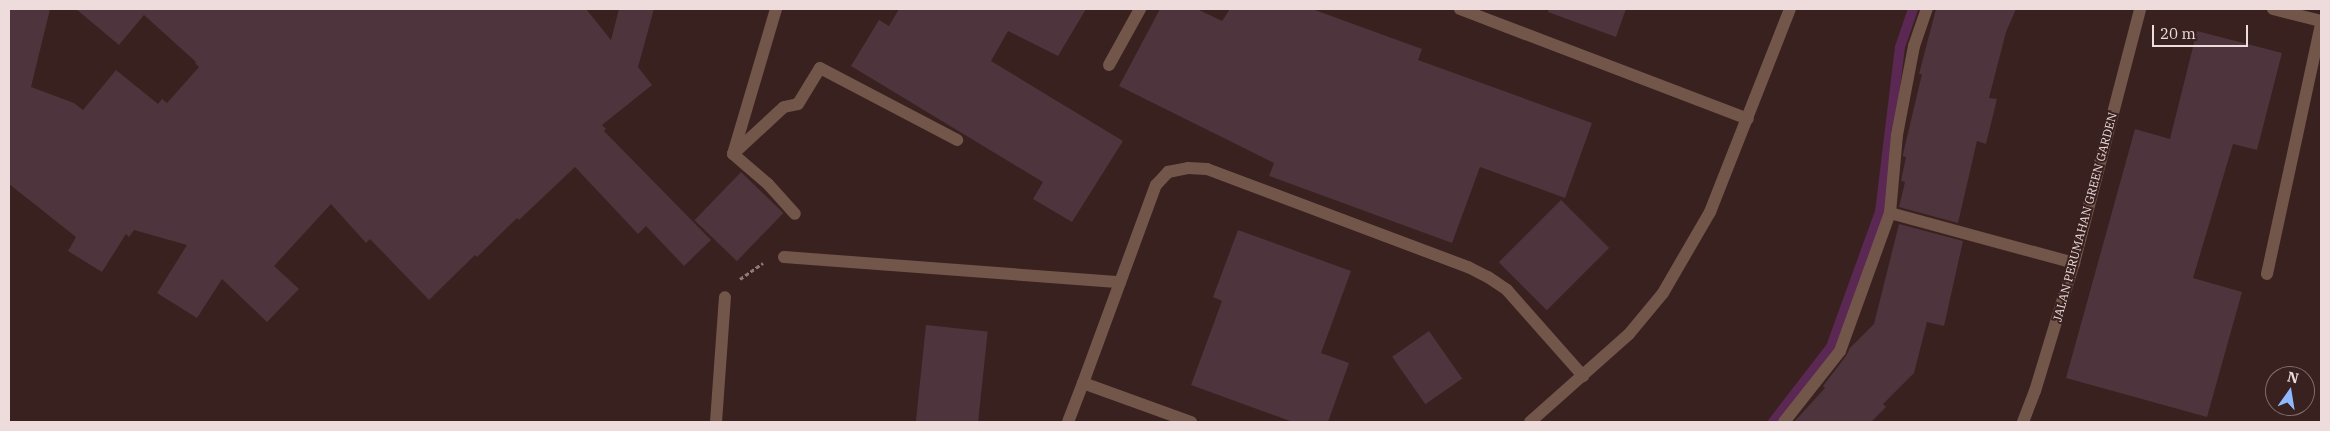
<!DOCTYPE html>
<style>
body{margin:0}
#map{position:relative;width:2330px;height:431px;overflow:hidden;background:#392120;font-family:"IBM Plex Serif",serif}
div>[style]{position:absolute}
.stream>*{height:10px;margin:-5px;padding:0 5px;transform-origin:5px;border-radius:5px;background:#5a2852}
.building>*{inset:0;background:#4d343d;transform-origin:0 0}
.path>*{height:3px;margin-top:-1.5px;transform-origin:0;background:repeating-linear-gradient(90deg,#8e7978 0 4px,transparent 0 6.5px)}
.minor>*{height:12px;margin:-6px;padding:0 6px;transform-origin:6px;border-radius:6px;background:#72564a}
span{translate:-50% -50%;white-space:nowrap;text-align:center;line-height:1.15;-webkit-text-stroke:4px #392120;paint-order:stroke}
.street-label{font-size:12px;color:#eddcdb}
.frame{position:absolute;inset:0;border:10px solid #eddcdb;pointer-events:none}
.north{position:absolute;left:2265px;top:366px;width:50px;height:50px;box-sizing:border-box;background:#392120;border:1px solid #816c6b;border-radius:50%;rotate:13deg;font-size:14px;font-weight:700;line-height:20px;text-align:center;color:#eddcdb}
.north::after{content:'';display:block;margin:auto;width:18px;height:22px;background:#90b8fd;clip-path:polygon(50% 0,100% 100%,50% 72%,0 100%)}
.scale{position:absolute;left:2152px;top:25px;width:96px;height:22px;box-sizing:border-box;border:2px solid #eddcdb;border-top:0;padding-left:6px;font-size:15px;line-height:18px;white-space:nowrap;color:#eddcdb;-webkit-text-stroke:4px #392120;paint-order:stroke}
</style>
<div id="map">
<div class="stream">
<i style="left:1773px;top:422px;width:95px;rotate:-52.3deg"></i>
<i style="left:1831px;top:347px;width:144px;rotate:-70.1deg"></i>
<i style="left:1880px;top:212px;width:166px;rotate:-83.1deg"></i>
<i style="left:1900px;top:47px;width:40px;rotate:-71.1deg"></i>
</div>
<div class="building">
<i style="clip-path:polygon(9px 9px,50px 9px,31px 87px,74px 103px,83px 110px,116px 70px,158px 104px,162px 99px,167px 103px,199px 67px,195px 63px,196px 62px,144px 15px,119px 45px,76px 9px,586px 9px,611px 40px,619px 9px,654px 9px,638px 67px,652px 85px,602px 125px,606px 129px,604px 131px,711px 240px,684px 266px,646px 226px,638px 234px,575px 167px,519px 220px,517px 218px,477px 257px,475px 255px,429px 300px,370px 239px,366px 243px,331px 204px,274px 266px,299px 289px,267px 322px,222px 279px,197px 318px,157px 293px,187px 245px,134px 230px,129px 237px,126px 234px,102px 272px,68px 251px,76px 237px,9px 184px)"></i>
<i style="clip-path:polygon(899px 9px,1086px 9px,1058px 56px,1008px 31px,991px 61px,1123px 141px,1072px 222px,1033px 199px,1043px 182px,851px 66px,879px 20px,889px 26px)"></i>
<i style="clip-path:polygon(1160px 9px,1197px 9px,1222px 21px,1230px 9px,1312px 9px,1422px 49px,1418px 60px,1592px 123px,1565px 198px,1480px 167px,1452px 243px,1269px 176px,1274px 163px,1119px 86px)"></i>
<i style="clip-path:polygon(1549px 9px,1626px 9px,1616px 37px,1548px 12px)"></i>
<i style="clip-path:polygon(1936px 9px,2016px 9px,2006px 32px,1989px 98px,1997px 99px,1986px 144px,1977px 141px,1958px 223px,1899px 207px,1905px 182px,1901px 181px,1906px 157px,1903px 156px,1903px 154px,1922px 74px,1919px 74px)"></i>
<i style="clip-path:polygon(2197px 31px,2282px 53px,2257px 150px,2233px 144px,2193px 278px,2242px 292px,2207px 417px,2066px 378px,2135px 129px,2170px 139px)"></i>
<i style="left:741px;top:172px;width:59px;height:67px;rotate:44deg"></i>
<i style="left:1561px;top:200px;width:68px;height:88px;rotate:45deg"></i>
<i style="clip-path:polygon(1899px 224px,1963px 241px,1944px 326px,1927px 322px,1914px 373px,1883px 404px,1886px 407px,1871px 422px,1794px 422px,1825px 388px,1823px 386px,1846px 356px,1850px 348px,1874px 324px)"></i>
<i style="clip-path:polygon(1238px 230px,1351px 271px,1321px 353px,1349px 363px,1328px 422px,1293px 422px,1191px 385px,1222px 301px,1213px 297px)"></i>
<i style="left:926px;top:325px;width:62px;height:98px;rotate:6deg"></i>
<i style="left:1429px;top:331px;width:58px;height:45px;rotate:55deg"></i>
</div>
<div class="path">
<i style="left:740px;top:279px;width:28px;rotate:-35deg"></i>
</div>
<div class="minor">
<i style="left:776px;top:9px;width:151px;rotate:106.5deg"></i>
<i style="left:733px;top:154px;width:69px;rotate:-42.7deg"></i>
<i style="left:784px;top:107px;width:14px;rotate:-12deg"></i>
<i style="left:798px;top:104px;width:42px;rotate:-58.6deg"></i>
<i style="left:820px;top:68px;width:155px;rotate:27.7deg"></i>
<i style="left:1460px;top:9px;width:308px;rotate:20.9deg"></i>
<i style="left:2273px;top:9px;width:49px;rotate:14deg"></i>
<i style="left:1109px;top:65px;width:64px;rotate:-61deg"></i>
<i style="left:733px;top:154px;width:46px;rotate:40.6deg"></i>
<i style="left:768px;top:184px;width:40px;rotate:48deg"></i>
<i style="left:1890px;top:213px;width:191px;rotate:15.2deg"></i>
<i style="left:784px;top:257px;width:337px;rotate:4.3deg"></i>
<i style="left:2267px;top:274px;width:256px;rotate:-77.8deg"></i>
<i style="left:1083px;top:383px;width:211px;rotate:-69.8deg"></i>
<i style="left:1156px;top:185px;width:18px;rotate:-47deg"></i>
<i style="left:1168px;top:172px;width:20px;rotate:-11deg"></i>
<i style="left:1188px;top:168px;width:19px;rotate:3deg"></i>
<i style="left:1207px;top:169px;width:279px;rotate:20.6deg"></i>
<i style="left:1468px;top:267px;width:22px;rotate:27deg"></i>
<i style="left:1488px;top:277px;width:23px;rotate:34deg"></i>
<i style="left:1507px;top:290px;width:115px;rotate:48.5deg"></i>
<i style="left:716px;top:422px;width:125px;rotate:-85.9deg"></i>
<i style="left:1068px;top:422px;width:42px;rotate:-69deg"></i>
<i style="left:1083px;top:383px;width:115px;rotate:19.9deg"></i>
<i style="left:1530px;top:422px;width:132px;rotate:-41.6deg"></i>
<i style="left:1629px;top:334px;width:53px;rotate:-50.3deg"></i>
<i style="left:1663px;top:293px;width:94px;rotate:-59.9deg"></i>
<i style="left:1710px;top:212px;width:218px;rotate:-68.5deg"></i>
<i style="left:1784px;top:422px;width:90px;rotate:-51.7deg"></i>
<i style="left:1840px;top:351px;width:147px;rotate:-70.1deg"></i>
<i style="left:1890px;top:213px;width:78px;rotate:-84.9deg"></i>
<i style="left:1897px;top:135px;width:91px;rotate:-79.2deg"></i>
<i style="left:1914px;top:46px;width:39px;rotate:-71deg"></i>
<i style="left:2023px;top:422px;width:33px;rotate:-69deg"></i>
<i style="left:2035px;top:391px;width:134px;rotate:-73.1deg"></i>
<i style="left:2074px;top:263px;width:262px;rotate:-75.4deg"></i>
</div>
<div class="street-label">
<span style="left:2085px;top:217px;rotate:-75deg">JALAN PERUMAHAN GREEN GARDEN</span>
</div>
<div class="frame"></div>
<div class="north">N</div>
<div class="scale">20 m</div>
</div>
